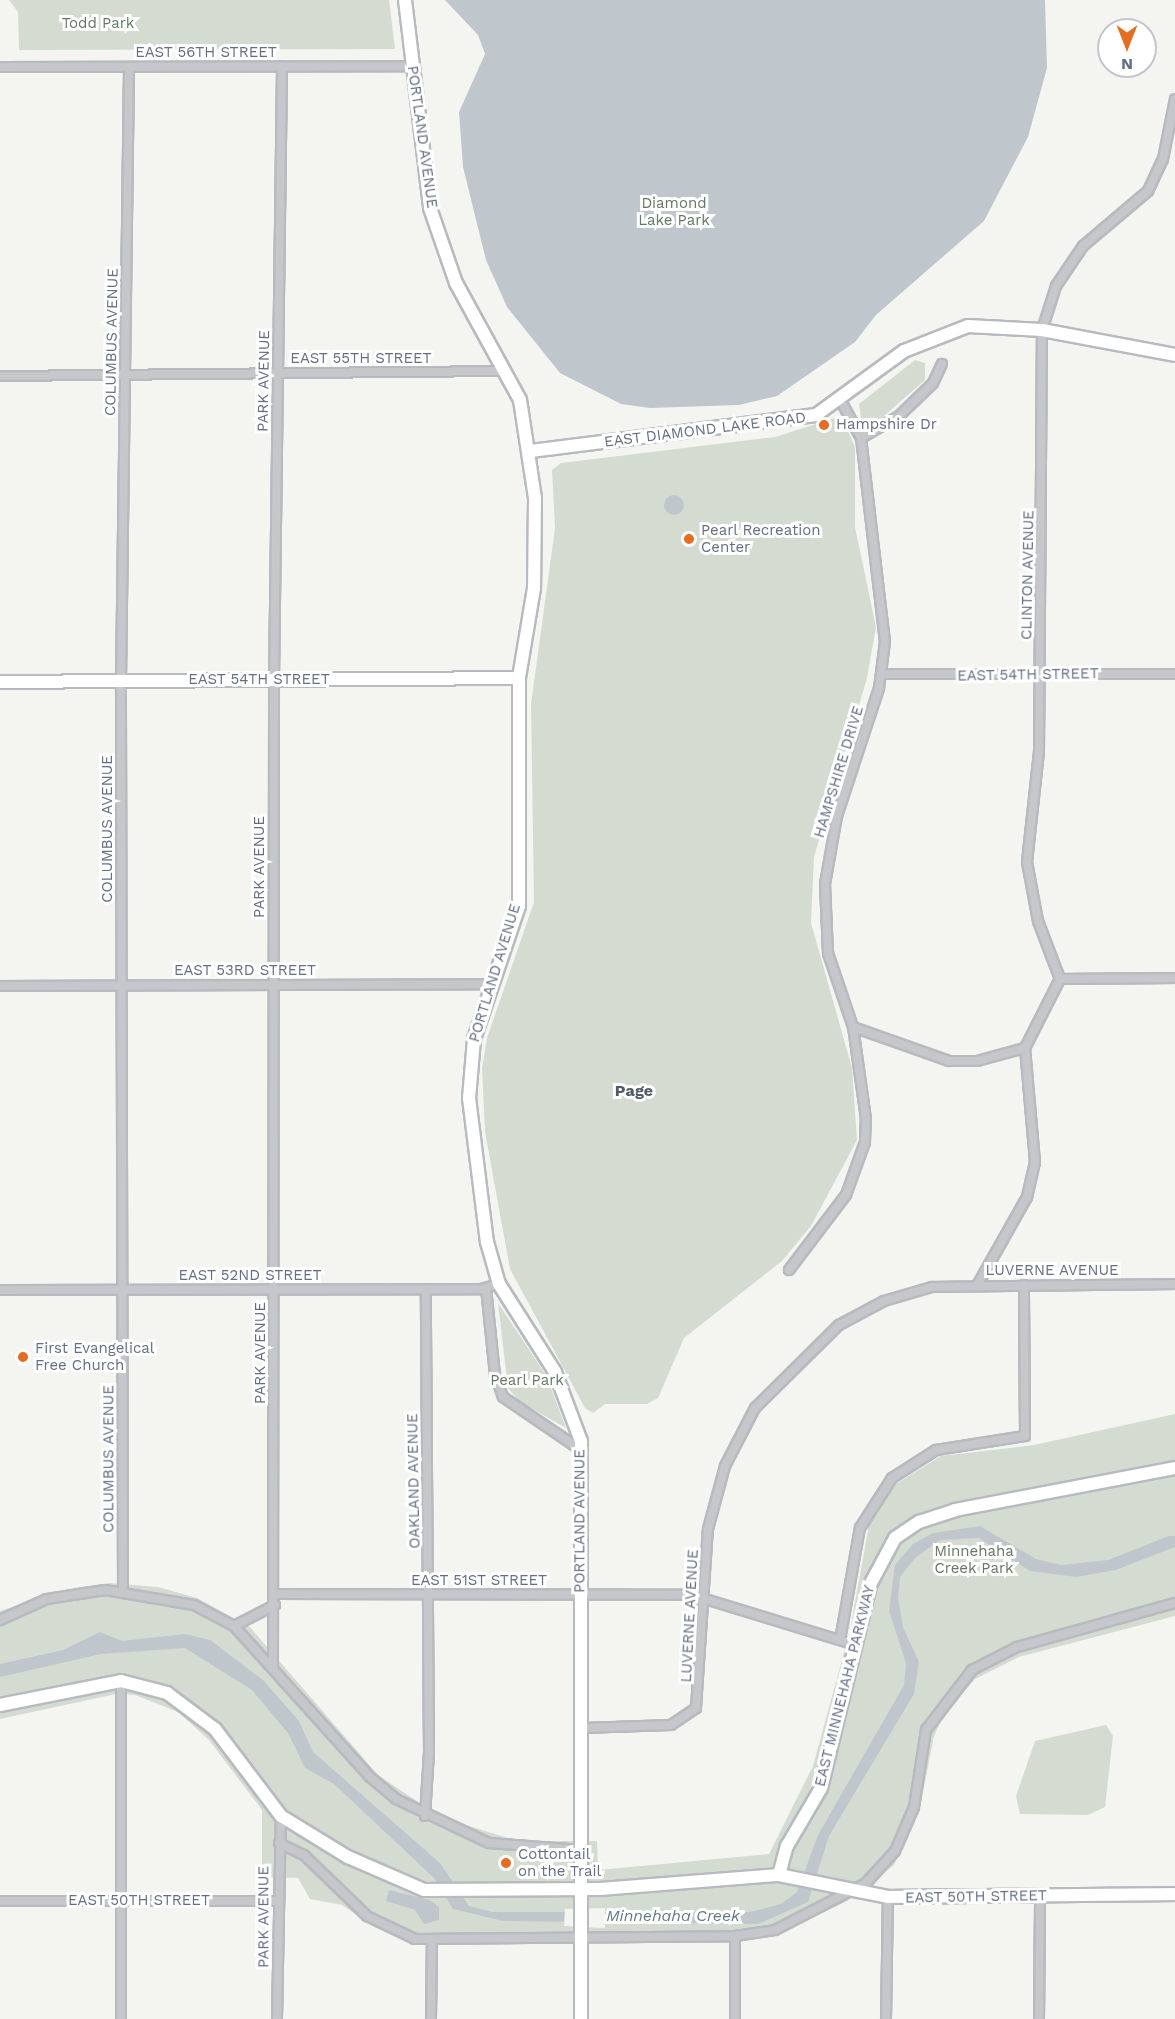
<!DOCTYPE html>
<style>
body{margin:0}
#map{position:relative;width:1175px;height:2019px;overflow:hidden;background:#f4f5f1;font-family:"Work Sans",sans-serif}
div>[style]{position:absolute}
.green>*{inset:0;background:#d4dcd2}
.water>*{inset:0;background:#bfc7cd}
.round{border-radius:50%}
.pier>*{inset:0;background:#f4f5f1}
.roads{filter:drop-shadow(2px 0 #b7babf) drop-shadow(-2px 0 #b7babf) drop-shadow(0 2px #b7babf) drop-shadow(0 -2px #b7babf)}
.street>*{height:8px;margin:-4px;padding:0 4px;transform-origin:4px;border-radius:4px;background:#c5c7cb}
.secondary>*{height:12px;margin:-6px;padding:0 6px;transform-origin:6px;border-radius:6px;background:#fff}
.dots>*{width:16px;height:16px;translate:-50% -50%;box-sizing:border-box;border:3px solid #fff;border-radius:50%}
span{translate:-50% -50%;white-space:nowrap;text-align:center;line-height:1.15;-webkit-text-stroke:6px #fff;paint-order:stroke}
.park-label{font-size:15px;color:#637962}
.street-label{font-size:15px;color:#636f82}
.poi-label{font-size:15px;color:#636f82}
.left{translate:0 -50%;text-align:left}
.neighbourhood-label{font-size:16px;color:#515a67;font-weight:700}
.water-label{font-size:16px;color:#637886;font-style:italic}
.north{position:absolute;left:1097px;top:18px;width:60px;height:60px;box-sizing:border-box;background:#fff;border:2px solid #c1c5cd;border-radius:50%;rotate:180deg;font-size:16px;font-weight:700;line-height:24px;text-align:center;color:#636f82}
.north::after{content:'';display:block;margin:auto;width:21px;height:27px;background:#e56d21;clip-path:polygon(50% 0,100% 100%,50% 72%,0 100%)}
</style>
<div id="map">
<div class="green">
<i style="clip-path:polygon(9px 0,389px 0,395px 49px,19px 50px,18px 12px)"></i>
<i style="clip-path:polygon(915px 360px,925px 363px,925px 380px,875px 424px,862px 424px,859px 404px)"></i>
<i style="clip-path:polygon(835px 418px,843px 420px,855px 447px,855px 527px,876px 627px,867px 678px,814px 857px,811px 923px,852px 1068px,857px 1140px,811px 1226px,782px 1261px,684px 1338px,658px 1398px,647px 1404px,605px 1404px,593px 1413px,585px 1408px,510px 1269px,485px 1132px,482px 1068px,487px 1038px,534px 902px,531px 704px,555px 528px,552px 470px,561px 463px,775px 437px)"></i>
<i style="clip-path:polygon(498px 1303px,546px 1375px,566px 1428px,519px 1401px,508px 1388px)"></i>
<i style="clip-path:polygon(1175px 1414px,1175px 1616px,1019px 1657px,975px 1679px,943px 1716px,934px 1736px,919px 1813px,894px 1865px,847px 1901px,778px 1934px,721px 1940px,416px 1943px,376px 1928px,342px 1905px,310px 1899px,298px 1878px,262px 1877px,262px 1810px,209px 1740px,178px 1712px,135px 1695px,116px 1694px,0 1719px,0 1611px,73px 1588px,110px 1583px,158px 1587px,197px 1598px,250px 1627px,378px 1775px,442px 1818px,518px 1841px,597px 1841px,598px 1870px,769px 1854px,813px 1766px,850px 1630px,869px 1525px,896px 1484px,941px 1456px,1034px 1445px)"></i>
<i style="clip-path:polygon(1106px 1725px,1113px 1736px,1105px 1807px,1088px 1815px,1020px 1814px,1016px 1796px,1035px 1741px)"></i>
</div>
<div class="water">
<i style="clip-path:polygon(445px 0,1045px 0,1047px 68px,1028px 137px,984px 221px,876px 315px,855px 342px,777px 396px,739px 405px,650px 408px,621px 404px,560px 373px,507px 307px,486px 260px,463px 167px,459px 112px,485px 54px,478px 35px)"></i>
<i class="round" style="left:664px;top:495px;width:20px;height:20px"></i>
<i style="clip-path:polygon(980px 1526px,1036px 1559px,1061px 1565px,1108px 1560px,1169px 1536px,1175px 1536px,1175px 1547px,1116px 1570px,1076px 1577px,1030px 1571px,979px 1538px,940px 1540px,915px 1558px,900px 1577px,898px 1598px,903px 1627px,919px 1662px,914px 1694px,829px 1836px,808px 1902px,758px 1924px,503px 1921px,453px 1909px,434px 1878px,334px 1784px,305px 1768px,288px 1733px,252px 1690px,185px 1648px,101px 1654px,0 1677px,0 1664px,63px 1650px,100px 1632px,122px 1641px,185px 1634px,210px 1640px,263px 1680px,299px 1721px,313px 1752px,440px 1863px,469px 1906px,492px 1912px,750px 1912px,781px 1904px,797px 1892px,818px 1835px,904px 1685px,906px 1663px,889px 1611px,895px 1565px,913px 1544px,933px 1533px)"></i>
<i style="clip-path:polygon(389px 1890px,430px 1900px,439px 1907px,439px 1920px,424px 1924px,415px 1910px,386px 1901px)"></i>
</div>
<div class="pier">
<i style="clip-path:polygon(605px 1908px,605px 1928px,564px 1926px,565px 1909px)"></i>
</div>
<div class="roads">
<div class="street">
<i style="left:0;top:67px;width:412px;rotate:-0.1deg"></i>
<i style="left:0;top:376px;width:506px;rotate:-0.57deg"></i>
<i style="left:861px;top:438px;width:44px;rotate:-30.1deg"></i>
<i style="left:899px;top:416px;width:47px;rotate:-44.1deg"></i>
<i style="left:933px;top:383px;width:21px;rotate:-65deg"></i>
<i style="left:882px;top:674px;width:293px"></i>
<i style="left:1060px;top:979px;width:115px;rotate:-0.5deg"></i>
<i style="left:0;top:986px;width:491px;rotate:-0.2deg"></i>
<i style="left:853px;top:1027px;width:102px;rotate:19.5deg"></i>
<i style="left:949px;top:1061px;width:28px"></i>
<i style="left:977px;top:1061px;width:50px;rotate:-15.2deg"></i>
<i style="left:789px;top:1270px;width:94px;rotate:-52.8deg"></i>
<i style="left:846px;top:1195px;width:56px;rotate:-70.3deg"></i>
<i style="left:865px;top:1142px;width:23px;rotate:-88deg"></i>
<i style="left:866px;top:1119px;width:93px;rotate:-98deg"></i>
<i style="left:853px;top:1027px;width:78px;rotate:-108.7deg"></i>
<i style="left:828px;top:953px;width:69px;rotate:-92.5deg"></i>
<i style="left:825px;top:884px;width:69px;rotate:-80deg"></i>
<i style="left:837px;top:816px;width:135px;rotate:-71.8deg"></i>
<i style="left:879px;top:688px;width:46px;rotate:-82.6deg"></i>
<i style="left:885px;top:642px;width:205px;rotate:-96.7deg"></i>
<i style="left:861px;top:438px;width:42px;rotate:-118.4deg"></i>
<i style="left:978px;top:1284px;width:100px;rotate:-60.6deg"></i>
<i style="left:1027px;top:1197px;width:36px;rotate:-77deg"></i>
<i style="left:1035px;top:1162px;width:114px;rotate:-95deg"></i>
<i style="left:1025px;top:1048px;width:77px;rotate:-63.1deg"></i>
<i style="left:1060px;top:979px;width:62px;rotate:-110.8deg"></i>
<i style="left:1038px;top:921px;width:60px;rotate:-100.6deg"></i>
<i style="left:1027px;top:862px;width:111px;rotate:-83.8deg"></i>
<i style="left:1039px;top:752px;width:422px;rotate:-89.6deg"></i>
<i style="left:1042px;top:330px;width:46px;rotate:-72.3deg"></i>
<i style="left:1056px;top:286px;width:48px;rotate:-56deg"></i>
<i style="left:1083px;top:246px;width:85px;rotate:-40.2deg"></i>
<i style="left:1148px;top:191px;width:35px;rotate:-65deg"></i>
<i style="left:1163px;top:159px;width:61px;rotate:-78.7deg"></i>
<i style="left:486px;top:1288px;width:87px;rotate:84.1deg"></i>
<i style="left:495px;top:1375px;width:23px;rotate:70deg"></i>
<i style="left:503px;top:1397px;width:94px;rotate:34.2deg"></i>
<i style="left:0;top:1290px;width:481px;rotate:-0.1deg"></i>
<i style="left:481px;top:1289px;width:19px;rotate:-16deg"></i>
<i style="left:123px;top:1590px;width:909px;rotate:-90.13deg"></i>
<i style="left:121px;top:681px;width:614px;rotate:-89.25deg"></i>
<i style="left:275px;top:1594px;width:417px;rotate:0.1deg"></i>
<i style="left:692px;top:1595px;width:171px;rotate:17deg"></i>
<i style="left:0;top:1620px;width:51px;rotate:-24.1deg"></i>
<i style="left:47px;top:1599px;width:59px;rotate:-8.8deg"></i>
<i style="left:105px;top:1590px;width:90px;rotate:9.6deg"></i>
<i style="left:194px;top:1605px;width:45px;rotate:27.7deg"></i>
<i style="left:234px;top:1626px;width:203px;rotate:48deg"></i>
<i style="left:370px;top:1777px;width:34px;rotate:40deg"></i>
<i style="left:396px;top:1799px;width:103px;rotate:25.3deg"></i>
<i style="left:489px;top:1843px;width:93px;rotate:4.3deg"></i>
<i style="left:234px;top:1626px;width:46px;rotate:-27.1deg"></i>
<i style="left:840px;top:1640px;width:114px;rotate:-79.9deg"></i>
<i style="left:860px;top:1528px;width:59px;rotate:-57.4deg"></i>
<i style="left:892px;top:1478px;width:52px;rotate:-32.5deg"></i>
<i style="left:936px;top:1450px;width:90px;rotate:-8.9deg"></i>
<i style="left:1025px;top:1436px;width:151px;rotate:-90.4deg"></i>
<i style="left:273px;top:1668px;width:988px;rotate:-89.94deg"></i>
<i style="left:274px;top:680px;width:614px;rotate:-89.25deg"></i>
<i style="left:121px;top:1681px;width:338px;rotate:90deg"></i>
<i style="left:582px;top:1728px;width:89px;rotate:-1.9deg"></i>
<i style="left:671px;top:1725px;width:30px;rotate:-34deg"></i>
<i style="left:696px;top:1708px;width:179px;rotate:-86.2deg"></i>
<i style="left:708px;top:1529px;width:65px;rotate:-74.9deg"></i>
<i style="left:725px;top:1466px;width:65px;rotate:-62.7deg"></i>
<i style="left:755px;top:1408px;width:118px;rotate:-44.7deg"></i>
<i style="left:839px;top:1325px;width:51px;rotate:-28.1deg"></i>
<i style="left:884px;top:1301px;width:50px;rotate:-16.3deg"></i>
<i style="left:932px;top:1287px;width:243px;rotate:-0.7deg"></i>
<i style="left:425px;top:1816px;width:63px;rotate:-86.4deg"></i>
<i style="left:429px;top:1753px;width:464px;rotate:-90.4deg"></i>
<i style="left:279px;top:1843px;width:28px;rotate:26deg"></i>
<i style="left:304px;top:1855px;width:88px;rotate:44.1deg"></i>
<i style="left:367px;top:1916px;width:53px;rotate:25.6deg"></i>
<i style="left:415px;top:1939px;width:320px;rotate:-0.5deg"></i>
<i style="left:735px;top:1936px;width:40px;rotate:-8.5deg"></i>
<i style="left:775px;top:1930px;width:102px;rotate:-27.3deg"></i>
<i style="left:866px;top:1883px;width:43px;rotate:-47.8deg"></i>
<i style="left:895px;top:1851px;width:48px;rotate:-66.6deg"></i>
<i style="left:914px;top:1807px;width:78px;rotate:-81.1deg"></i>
<i style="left:926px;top:1730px;width:76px;rotate:-52.5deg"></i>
<i style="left:972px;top:1670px;width:51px;rotate:-27.1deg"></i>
<i style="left:1017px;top:1647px;width:164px;rotate:-15.6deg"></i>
<i style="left:0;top:1901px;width:277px"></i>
<i style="left:277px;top:2019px;width:203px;rotate:-88.9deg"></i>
<i style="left:431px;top:2019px;width:77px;rotate:-89.3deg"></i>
<i style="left:735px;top:2019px;width:83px;rotate:-90deg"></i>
<i style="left:886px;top:2019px;width:122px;rotate:-89.1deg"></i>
<i style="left:1039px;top:2019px;width:123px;rotate:-89.5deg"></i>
</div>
<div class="secondary">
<i style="left:405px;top:0;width:209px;rotate:83.1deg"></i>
<i style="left:430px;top:208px;width:79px;rotate:70.9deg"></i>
<i style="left:456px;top:283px;width:133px;rotate:61.3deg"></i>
<i style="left:520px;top:400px;width:99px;rotate:81.3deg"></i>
<i style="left:535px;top:498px;width:90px;rotate:90.6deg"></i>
<i style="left:534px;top:588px;width:91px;rotate:99.5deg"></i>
<i style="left:519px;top:678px;width:228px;rotate:90deg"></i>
<i style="left:519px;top:906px;width:140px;rotate:108.7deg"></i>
<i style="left:474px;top:1039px;width:59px;rotate:94.8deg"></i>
<i style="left:469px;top:1098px;width:145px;rotate:82.9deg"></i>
<i style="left:487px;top:1242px;width:44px;rotate:74.1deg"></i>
<i style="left:499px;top:1284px;width:104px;rotate:57.5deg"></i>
<i style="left:555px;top:1372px;width:74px;rotate:69.4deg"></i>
<i style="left:581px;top:1441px;width:578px;rotate:90deg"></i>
<i style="left:531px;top:451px;width:287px;rotate:-7.2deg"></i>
<i style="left:816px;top:415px;width:109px;rotate:-36deg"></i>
<i style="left:904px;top:351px;width:69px;rotate:-21.3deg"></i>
<i style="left:968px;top:326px;width:74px;rotate:3.1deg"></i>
<i style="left:1042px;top:330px;width:135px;rotate:10.6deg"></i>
<i style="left:0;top:682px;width:519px;rotate:-0.44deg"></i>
<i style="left:0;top:1705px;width:123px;rotate:-11.2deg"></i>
<i style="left:121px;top:1681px;width:48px;rotate:14.6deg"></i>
<i style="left:167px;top:1693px;width:60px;rotate:36.9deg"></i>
<i style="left:215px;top:1729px;width:109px;rotate:52.8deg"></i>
<i style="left:281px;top:1816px;width:79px;rotate:31.5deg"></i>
<i style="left:348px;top:1857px;width:83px;rotate:23.5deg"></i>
<i style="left:424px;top:1890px;width:176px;rotate:-0.3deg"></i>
<i style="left:600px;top:1889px;width:180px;rotate:-4.5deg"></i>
<i style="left:779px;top:1875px;width:111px;rotate:11.4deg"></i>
<i style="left:888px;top:1897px;width:287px;rotate:-0.6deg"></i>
<i style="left:779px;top:1875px;width:30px;rotate:-75deg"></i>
<i style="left:787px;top:1846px;width:67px;rotate:-59.6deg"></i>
<i style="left:821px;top:1788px;width:209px;rotate:-76.4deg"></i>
<i style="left:870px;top:1585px;width:53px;rotate:-62deg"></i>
<i style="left:895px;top:1538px;width:29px;rotate:-34deg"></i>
<i style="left:919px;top:1522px;width:38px;rotate:-18deg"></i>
<i style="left:955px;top:1510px;width:224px;rotate:-10.8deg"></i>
</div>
</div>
<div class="dots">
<i style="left:824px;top:425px;background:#e56d21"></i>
<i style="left:689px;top:539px;background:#e56d21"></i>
<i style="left:23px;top:1357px;background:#e56d21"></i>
<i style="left:506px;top:1863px;background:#e56d21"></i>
</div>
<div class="park-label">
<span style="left:98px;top:24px">Todd Park</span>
<span style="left:674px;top:212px">Diamond<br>Lake Park</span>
<span style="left:527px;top:1381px">Pearl Park</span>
<span style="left:974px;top:1560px">Minnehaha<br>Creek Park</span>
</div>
<div class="street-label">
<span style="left:206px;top:53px">EAST 56TH STREET</span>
<span style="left:422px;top:137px;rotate:82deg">PORTLAND AVENUE</span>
<span style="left:112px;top:342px;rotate:-89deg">COLUMBUS AVENUE</span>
<span style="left:361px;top:359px">EAST 55TH STREET</span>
<span style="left:264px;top:381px;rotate:-89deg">PARK AVENUE</span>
<span style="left:705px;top:430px;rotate:-7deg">EAST DIAMOND LAKE ROAD</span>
<span style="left:1028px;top:575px;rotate:-89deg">CLINTON AVENUE</span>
<span style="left:1028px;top:675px;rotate:-1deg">EAST 54TH STREET</span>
<span style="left:259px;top:680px">EAST 54TH STREET</span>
<span style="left:839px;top:772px;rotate:-73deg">HAMPSHIRE DRIVE</span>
<span style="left:108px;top:829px;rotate:-90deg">COLUMBUS AVENUE</span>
<span style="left:260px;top:867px;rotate:-90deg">PARK AVENUE</span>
<span style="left:245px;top:971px">EAST 53RD STREET</span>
<span style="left:495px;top:973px;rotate:-73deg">PORTLAND AVENUE</span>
<span style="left:1052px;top:1271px">LUVERNE AVENUE</span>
<span style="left:250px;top:1276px">EAST 52ND STREET</span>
<span style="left:261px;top:1353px;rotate:-90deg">PARK AVENUE</span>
<span style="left:109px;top:1459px;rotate:-90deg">COLUMBUS AVENUE</span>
<span style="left:414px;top:1481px;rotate:-91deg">OAKLAND AVENUE</span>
<span style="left:580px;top:1521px;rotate:-90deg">PORTLAND AVENUE</span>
<span style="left:479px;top:1581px">EAST 51ST STREET</span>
<span style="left:690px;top:1616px;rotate:-87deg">LUVERNE AVENUE</span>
<span style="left:845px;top:1686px;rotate:-76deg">EAST MINNEHAHA PARKWAY</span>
<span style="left:976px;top:1897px;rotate:-1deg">EAST 50TH STREET</span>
<span style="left:139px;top:1901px">EAST 50TH STREET</span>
<span style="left:264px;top:1917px;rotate:-90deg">PARK AVENUE</span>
</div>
<div class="poi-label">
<span class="left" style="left:836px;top:425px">Hampshire Dr</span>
<span class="left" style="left:701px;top:539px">Pearl Recreation<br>Center</span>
<span class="left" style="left:35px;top:1357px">First Evangelical<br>Free Church</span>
<span class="left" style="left:518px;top:1863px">Cottontail<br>on the Trail</span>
</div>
<div class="neighbourhood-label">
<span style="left:634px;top:1091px">Page</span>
</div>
<div class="water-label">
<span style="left:673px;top:1916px">Minnehaha Creek</span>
</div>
<div class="north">N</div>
</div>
